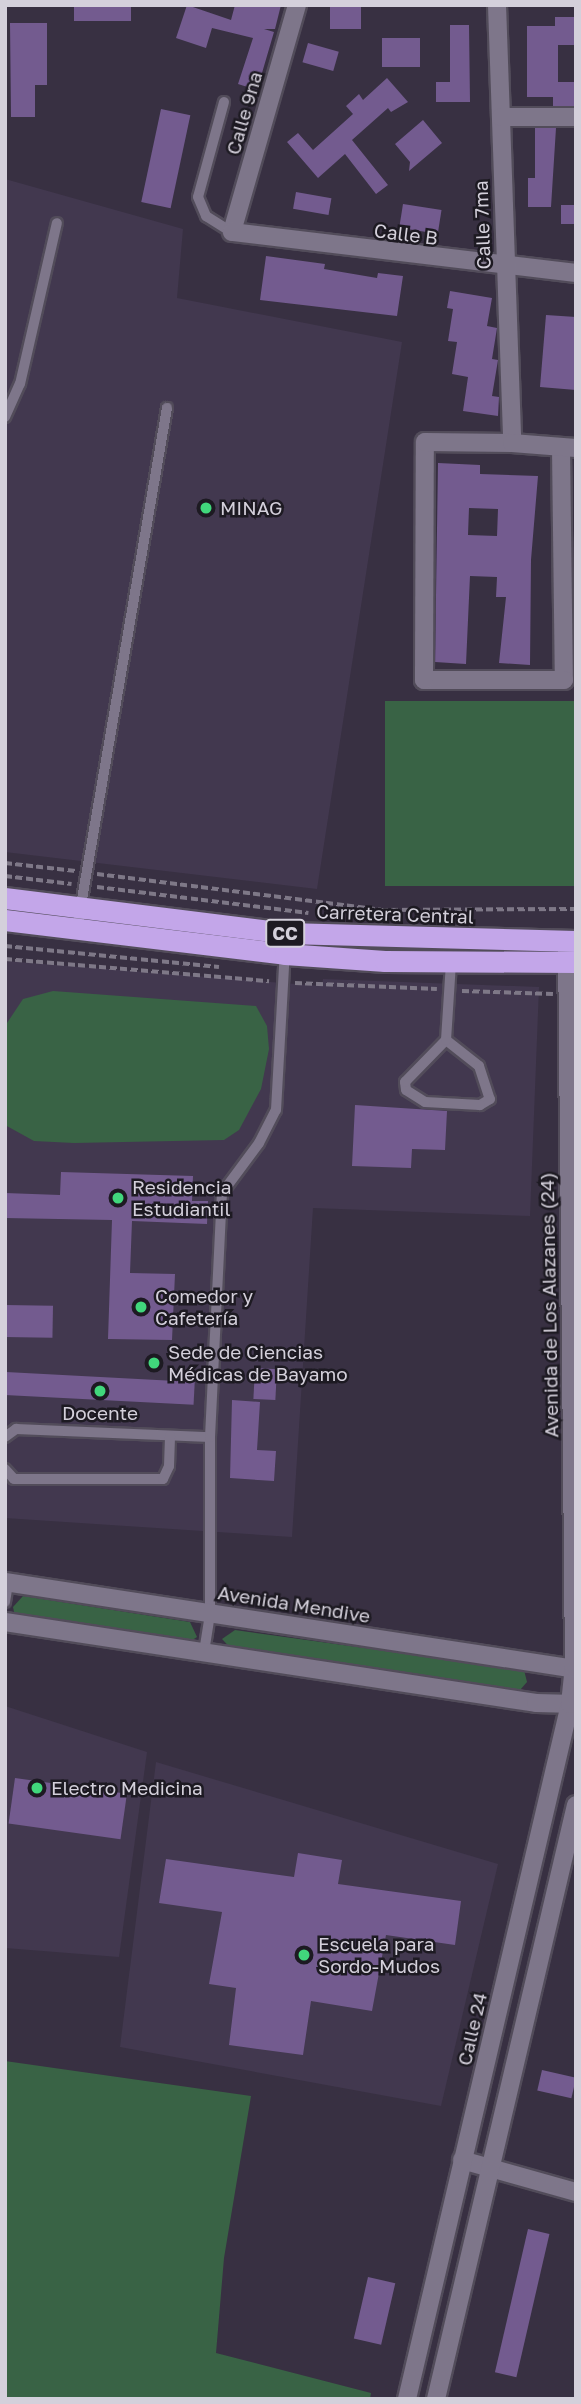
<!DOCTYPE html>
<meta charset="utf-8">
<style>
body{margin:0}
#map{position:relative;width:581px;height:2404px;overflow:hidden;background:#383042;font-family:"Golos Text",sans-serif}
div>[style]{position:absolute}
.built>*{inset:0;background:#42384f}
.green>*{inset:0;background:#396345;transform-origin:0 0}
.building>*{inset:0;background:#735b8f;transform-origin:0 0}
.path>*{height:3.5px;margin-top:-1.75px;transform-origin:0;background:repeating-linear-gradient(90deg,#7e7887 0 7px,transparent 0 10.5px)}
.roads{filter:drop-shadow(2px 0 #524c5a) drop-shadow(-2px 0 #524c5a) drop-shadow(0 2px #524c5a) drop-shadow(0 -2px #524c5a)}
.lane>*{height:10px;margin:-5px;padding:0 5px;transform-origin:5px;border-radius:5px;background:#7e768a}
.street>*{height:18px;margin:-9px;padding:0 9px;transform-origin:9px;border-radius:9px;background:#7e768a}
.secondary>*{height:18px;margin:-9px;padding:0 9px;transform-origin:9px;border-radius:9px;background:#7e768a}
.highway>*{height:21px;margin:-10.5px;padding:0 10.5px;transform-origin:10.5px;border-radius:10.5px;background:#c3a6e9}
.dots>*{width:19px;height:19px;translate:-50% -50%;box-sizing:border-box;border:4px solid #1d1a22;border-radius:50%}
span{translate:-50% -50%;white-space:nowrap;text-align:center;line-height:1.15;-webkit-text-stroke:5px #1d1a22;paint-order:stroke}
.shield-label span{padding:2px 5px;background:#1d1a22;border:2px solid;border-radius:5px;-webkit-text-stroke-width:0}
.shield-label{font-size:18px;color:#d4d0db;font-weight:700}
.street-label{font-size:19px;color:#d4d0db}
.poi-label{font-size:19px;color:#d4d0db}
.left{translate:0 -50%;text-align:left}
.frame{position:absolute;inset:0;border:7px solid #d4d0db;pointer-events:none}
</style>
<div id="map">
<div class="built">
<i style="clip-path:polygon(5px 179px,183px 229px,177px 298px,402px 342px,317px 889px,5px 852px)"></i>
<i style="clip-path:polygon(5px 961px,322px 986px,323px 979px,539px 987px,530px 1216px,313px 1208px,292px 1537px,5px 1518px)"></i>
<i style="clip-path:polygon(5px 1706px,147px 1752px,119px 1957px,5px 1948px)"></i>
<i style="clip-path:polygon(156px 1762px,498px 1864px,441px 2106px,120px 2047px)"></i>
</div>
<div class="green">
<i style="left:576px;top:701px;width:185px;height:191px;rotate:90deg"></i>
<i style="clip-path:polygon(53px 991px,256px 1006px,267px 1026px,269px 1049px,261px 1089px,239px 1130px,224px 1140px,74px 1143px,34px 1141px,5px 1125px,7px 1023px,23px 999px)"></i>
<i style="clip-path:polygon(23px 1596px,190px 1622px,197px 1637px,186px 1644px,16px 1621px,13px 1607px)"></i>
<i style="clip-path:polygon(235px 1630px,524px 1670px,527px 1682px,520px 1690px,236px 1654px,222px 1639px)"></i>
<i style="clip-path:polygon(5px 2061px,251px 2096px,224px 2258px,216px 2353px,371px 2393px,370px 2399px,5px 2399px)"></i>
</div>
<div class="building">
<i style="left:74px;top:5px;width:57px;height:16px"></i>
<i style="clip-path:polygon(187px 5px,231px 20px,235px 5px,281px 5px,275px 29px,264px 29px,274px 32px,257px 90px,238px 84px,253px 38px,212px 28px,206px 48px,176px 38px)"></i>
<i style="left:330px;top:5px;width:31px;height:24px"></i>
<i style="clip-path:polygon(555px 17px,576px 17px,576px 45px,558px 45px,558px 82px,576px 82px,576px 106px,553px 106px,553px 97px,527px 97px,527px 26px,555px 26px)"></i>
<i style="clip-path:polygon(10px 23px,47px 23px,47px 85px,35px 85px,35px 117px,11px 117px)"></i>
<i style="clip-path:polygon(450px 25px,469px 25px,470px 102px,436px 102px,436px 82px,450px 82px)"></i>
<i style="left:382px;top:38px;width:38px;height:29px"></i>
<i style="left:308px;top:43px;width:32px;height:20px;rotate:16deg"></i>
<i style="clip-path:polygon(387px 78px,408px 102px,391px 112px,388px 108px,352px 140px,388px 185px,376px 194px,345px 154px,318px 178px,287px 142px,298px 133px,313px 150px,353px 114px,346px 106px,359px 94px,363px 100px)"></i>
<i style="left:161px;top:109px;width:30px;height:95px;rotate:12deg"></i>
<i style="clip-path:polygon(423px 120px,442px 143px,409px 171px,410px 162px,395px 144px)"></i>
<i style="clip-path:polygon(535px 128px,556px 128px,551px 207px,528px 207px,528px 178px,535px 178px)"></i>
<i style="left:296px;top:192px;width:36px;height:17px;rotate:10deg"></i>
<i style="left:403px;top:204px;width:39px;height:24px;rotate:9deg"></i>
<i style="left:561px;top:205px;width:15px;height:19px"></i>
<i style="clip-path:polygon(266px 256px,325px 264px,324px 269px,377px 278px,378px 273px,403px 276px,397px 316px,260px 300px)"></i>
<i style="clip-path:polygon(450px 291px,492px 298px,487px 326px,497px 328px,492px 359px,498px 360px,492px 396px,499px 397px,498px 416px,463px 411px,468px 377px,452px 374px,457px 342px,448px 341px,453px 309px,447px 308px)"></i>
<i style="clip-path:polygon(546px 315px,576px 317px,576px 390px,540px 387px)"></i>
<i style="clip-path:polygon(evenodd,438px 463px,480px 465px,480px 474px,538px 476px,531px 560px,530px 665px,499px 663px,506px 597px,496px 597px,497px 577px,470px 576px,466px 664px,435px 662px,438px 463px,469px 508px,498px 509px,497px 536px,468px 535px,469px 508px)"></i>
<i style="clip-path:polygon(355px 1105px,447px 1111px,445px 1150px,412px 1149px,411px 1168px,352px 1166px)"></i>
<i style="clip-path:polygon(61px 1172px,193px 1176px,192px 1201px,208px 1201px,207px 1224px,132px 1221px,130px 1273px,175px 1274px,172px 1340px,108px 1339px,112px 1220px,5px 1218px,5px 1193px,60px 1195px)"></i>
<i style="left:5px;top:1305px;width:48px;height:32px;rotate:1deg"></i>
<i style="left:255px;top:1368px;width:22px;height:31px;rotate:3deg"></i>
<i style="left:6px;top:1372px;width:189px;height:23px;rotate:3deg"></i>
<i style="clip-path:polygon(232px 1400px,260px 1402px,257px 1450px,276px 1451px,274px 1481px,230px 1478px)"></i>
<i style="left:15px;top:1778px;width:113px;height:46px;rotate:8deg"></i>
<i style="clip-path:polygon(298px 1853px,342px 1860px,338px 1884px,461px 1901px,455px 1945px,386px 1935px,372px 2011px,311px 2001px,303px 2055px,229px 2045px,236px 1988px,209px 1984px,222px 1912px,159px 1903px,166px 1859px,294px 1877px)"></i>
<i style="left:542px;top:2070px;width:35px;height:21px;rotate:13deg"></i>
<i style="left:528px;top:2229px;width:22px;height:147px;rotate:13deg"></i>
<i style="left:368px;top:2277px;width:28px;height:63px;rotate:13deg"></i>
</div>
<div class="path">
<i style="left:5px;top:863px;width:71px;rotate:6.4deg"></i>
<i style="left:97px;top:874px;width:286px;rotate:7.2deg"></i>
<i style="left:381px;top:910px;width:195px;rotate:-0.3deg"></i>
<i style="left:5px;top:876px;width:67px;rotate:6.8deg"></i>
<i style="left:97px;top:887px;width:213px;rotate:7deg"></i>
<i style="left:5px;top:946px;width:215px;rotate:5.6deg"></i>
<i style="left:5px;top:959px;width:265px;rotate:4.8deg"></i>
<i style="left:295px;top:983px;width:142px;rotate:2.4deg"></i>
<i style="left:462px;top:991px;width:91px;rotate:1.9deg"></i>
</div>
<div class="roads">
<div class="lane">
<i style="left:224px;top:102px;width:98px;rotate:105.3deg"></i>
<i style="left:198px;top:197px;width:21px;rotate:67deg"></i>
<i style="left:206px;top:216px;width:31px;rotate:32deg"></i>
<i style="left:5px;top:417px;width:36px;rotate:-66deg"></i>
<i style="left:20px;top:384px;width:165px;rotate:-77.1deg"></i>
<i style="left:77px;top:928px;width:528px;rotate:-80.18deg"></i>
<i style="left:446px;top:1040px;width:42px;rotate:38.2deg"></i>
<i style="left:479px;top:1066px;width:35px;rotate:72deg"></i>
<i style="left:490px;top:1099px;width:12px;rotate:149deg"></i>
<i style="left:480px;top:1105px;width:55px;rotate:-176.9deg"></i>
<i style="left:425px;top:1102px;width:22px;rotate:-148deg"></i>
<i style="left:406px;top:1090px;width:8px;rotate:-97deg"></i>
<i style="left:405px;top:1082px;width:59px;rotate:-45.7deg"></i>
<i style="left:446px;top:1040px;width:78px;rotate:-86.3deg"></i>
<i style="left:5px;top:1437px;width:14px;rotate:-36deg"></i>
<i style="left:16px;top:1429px;width:194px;rotate:2.4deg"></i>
<i style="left:5px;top:1469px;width:13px;rotate:48deg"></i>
<i style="left:14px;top:1479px;width:149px"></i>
<i style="left:163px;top:1479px;width:14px;rotate:-65deg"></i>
<i style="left:169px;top:1466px;width:30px;rotate:-88deg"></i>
<i style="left:5px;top:1602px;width:20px;rotate:-81deg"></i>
<i style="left:204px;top:1652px;width:39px;rotate:-81deg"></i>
<i style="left:210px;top:1613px;width:176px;rotate:-90deg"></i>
<i style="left:210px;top:1437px;width:244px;rotate:-87.2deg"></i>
<i style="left:222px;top:1193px;width:62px;rotate:-53.5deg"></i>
<i style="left:259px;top:1143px;width:37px;rotate:-63deg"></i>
<i style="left:276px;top:1110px;width:159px;rotate:-86.8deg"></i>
</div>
<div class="street">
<i style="left:297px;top:5px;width:236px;rotate:106deg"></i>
<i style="left:232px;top:232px;width:346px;rotate:6.8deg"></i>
<i style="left:497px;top:5px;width:438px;rotate:88deg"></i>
<i style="left:501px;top:117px;width:75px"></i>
<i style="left:561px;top:447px;width:233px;rotate:89.3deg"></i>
<i style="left:564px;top:680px;width:140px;rotate:180deg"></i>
<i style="left:424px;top:680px;width:238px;rotate:-89.8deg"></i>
<i style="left:425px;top:442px;width:87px;rotate:0.7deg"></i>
<i style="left:512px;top:443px;width:64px;rotate:4.5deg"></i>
<i style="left:462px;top:2160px;width:118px;rotate:15.7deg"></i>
</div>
<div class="secondary">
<i style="left:5px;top:1582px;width:578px;rotate:8.66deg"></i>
<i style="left:5px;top:1622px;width:537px;rotate:8.67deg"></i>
<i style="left:536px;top:1703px;width:40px;rotate:1.4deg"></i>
<i style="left:407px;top:2399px;width:714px;rotate:-76.8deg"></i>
<i style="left:570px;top:1704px;width:36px;rotate:-84deg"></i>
<i style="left:574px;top:1668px;width:728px;rotate:-90.55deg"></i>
<i style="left:436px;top:2399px;width:610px;rotate:-76.74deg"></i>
</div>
<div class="highway">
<i style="left:5px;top:898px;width:284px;rotate:7.1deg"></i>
<i style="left:287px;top:933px;width:289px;rotate:1.6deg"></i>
<i style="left:5px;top:920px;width:282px;rotate:6.9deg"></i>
<i style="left:285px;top:954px;width:100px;rotate:4deg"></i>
<i style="left:385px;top:961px;width:191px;rotate:0.3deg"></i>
</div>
</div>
<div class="dots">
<i style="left:206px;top:508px;background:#41d77c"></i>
<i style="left:118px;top:1198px;background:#41d77c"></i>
<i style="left:141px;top:1307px;background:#41d77c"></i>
<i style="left:154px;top:1363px;background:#41d77c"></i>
<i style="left:100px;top:1391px;background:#41d77c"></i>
<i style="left:37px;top:1788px;background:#41d77c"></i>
<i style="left:304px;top:1955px;background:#41d77c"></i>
</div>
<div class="shield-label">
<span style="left:285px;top:933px">CC</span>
</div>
<div class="street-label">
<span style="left:244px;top:113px;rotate:-74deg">Calle 9na</span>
<span style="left:482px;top:225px;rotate:-92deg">Calle 7ma</span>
<span style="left:406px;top:234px;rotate:7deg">Calle B</span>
<span style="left:395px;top:914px;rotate:2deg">Carretera Central</span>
<span style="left:549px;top:1305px;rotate:-91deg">Avenida de Los Alazanes (24)</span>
<span style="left:294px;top:1604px;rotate:9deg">Avenida Mendive</span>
<span style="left:472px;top:2029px;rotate:-77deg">Calle 24</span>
</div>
<div class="poi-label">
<span class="left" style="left:220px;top:508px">MINAG</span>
<span class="left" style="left:132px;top:1198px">Residencia<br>Estudiantil</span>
<span class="left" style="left:155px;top:1307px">Comedor y<br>Cafetería</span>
<span class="left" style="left:168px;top:1363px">Sede de Ciencias<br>Médicas de Bayamo</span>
<span style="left:100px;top:1413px">Docente</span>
<span class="left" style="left:51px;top:1788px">Electro Medicina</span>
<span class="left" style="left:318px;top:1955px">Escuela para<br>Sordo-Mudos</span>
</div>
<div class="frame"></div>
</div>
